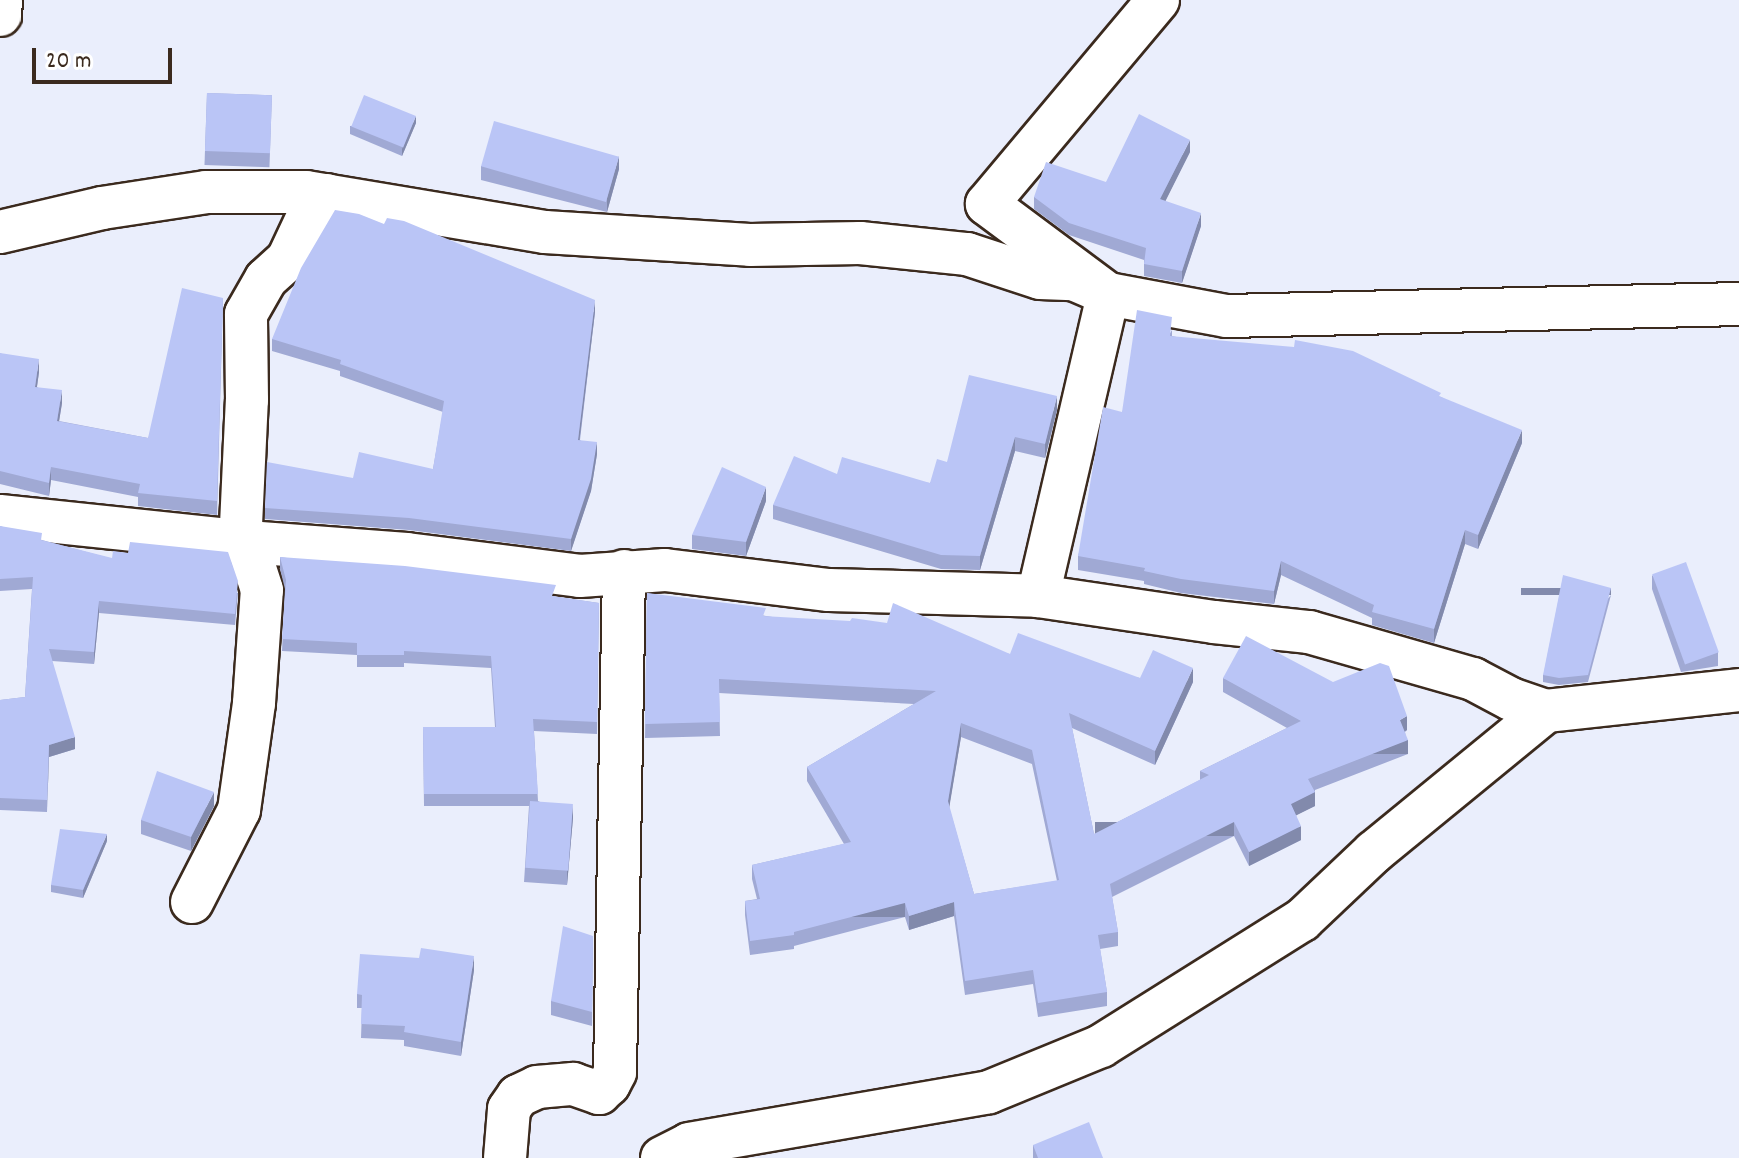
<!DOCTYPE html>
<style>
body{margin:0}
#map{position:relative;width:1739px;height:1158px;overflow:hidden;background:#eaeefc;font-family:Dekko,sans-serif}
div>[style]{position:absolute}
.roads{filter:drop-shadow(2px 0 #3b2a1e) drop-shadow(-2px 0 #3b2a1e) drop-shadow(0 2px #3b2a1e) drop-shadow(0 -2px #3b2a1e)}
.minor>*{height:42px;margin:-21px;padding:0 21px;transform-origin:21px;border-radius:21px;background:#fff}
.wall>*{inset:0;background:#a0a9d4;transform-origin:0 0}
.shaded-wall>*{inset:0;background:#828aac;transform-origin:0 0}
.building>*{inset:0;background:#bac5f6;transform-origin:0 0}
span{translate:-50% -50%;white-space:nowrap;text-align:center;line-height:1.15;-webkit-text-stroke:8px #fff;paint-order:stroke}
.scale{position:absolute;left:32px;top:48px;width:140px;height:36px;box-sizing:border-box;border:4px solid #3b2a1e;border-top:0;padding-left:10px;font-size:24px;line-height:28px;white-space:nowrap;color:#3b2a1e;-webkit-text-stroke:6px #fff;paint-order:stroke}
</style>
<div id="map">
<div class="roads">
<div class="minor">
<i style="left:0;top:15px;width:15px;rotate:-86deg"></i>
<i style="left:0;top:232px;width:105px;rotate:-13.2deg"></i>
<i style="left:102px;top:208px;width:105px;rotate:-8.7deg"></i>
<i style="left:206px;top:192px;width:100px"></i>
<i style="left:306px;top:192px;width:242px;rotate:9.5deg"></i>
<i style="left:545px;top:232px;width:205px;rotate:3.6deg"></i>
<i style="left:750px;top:245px;width:110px;rotate:-1deg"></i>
<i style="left:860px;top:243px;width:108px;rotate:5.9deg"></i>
<i style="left:967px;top:254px;width:77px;rotate:18.2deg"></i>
<i style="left:1040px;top:278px;width:33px;rotate:2deg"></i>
<i style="left:1073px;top:279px;width:38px;rotate:23deg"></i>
<i style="left:1108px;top:294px;width:121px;rotate:10.5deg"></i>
<i style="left:1227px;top:316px;width:512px;rotate:-1.34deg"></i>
<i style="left:0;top:516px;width:248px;rotate:6deg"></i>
<i style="left:247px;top:542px;width:160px;rotate:4.3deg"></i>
<i style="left:407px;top:554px;width:174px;rotate:7.2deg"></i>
<i style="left:580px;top:576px;width:85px;rotate:-4deg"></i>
<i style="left:665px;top:570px;width:165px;rotate:7deg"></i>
<i style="left:829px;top:590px;width:209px;rotate:1.6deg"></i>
<i style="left:1038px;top:596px;width:178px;rotate:8.4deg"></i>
<i style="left:1214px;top:622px;width:96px;rotate:6deg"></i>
<i style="left:1309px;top:632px;width:171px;rotate:16deg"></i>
<i style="left:1473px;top:679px;width:43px;rotate:27.8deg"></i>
<i style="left:1511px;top:699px;width:37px;rotate:19deg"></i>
<i style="left:1546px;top:711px;width:194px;rotate:-6.2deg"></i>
<i style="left:1038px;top:596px;width:310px;rotate:-76.9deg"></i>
<i style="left:1108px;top:294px;width:151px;rotate:-143.4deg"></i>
<i style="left:987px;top:204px;width:266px;rotate:-50deg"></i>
<i style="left:192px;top:902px;width:103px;rotate:-62.9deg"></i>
<i style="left:239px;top:810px;width:108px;rotate:-82deg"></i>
<i style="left:254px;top:703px;width:113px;rotate:-86deg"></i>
<i style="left:262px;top:590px;width:68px;rotate:-107.9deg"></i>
<i style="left:241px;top:525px;width:125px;rotate:-87.3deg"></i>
<i style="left:247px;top:400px;width:86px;rotate:-90.7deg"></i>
<i style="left:246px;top:314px;width:40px;rotate:-60.3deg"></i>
<i style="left:266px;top:279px;width:30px;rotate:-42deg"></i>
<i style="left:288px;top:259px;width:52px;rotate:-64.9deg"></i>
<i style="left:310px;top:212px;width:24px;rotate:-45deg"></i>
<i style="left:505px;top:1158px;width:49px;rotate:-85.3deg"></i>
<i style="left:509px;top:1109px;width:16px;rotate:-55deg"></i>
<i style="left:518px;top:1096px;width:21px;rotate:-25deg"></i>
<i style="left:537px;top:1087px;width:36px;rotate:-5deg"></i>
<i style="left:573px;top:1084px;width:28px;rotate:19deg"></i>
<i style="left:599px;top:1093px;width:13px;rotate:-42deg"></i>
<i style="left:609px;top:1084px;width:13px;rotate:-63deg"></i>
<i style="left:615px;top:1072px;width:501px;rotate:-88.97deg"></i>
<i style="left:662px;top:1158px;width:30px;rotate:-27deg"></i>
<i style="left:689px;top:1144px;width:304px;rotate:-9.8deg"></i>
<i style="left:989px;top:1092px;width:121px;rotate:-22.3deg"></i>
<i style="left:1101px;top:1046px;width:237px;rotate:-32.1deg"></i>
<i style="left:1302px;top:920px;width:99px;rotate:-43.4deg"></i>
<i style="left:1374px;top:852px;width:222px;rotate:-39.3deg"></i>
</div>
</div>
<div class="wall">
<i style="left:207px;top:93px;width:65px;height:72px;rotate:2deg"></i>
<i style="clip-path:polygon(416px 123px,402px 156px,350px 134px,350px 126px)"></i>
<i style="clip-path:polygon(1190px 152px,1165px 201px,1201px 226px,1182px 283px,1144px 276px,1144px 260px,1069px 235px,1034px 209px,1034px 197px,1106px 182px)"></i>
<i style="clip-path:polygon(481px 166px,619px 169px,607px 212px,481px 180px)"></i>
<i style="clip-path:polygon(223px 298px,217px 515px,138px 506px,138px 497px,51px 480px,49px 496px,0 484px,0 353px,39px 372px,37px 387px,62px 403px,59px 421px,148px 438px)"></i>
<i style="clip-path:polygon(595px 312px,580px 440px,597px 454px,591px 491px,571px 551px,409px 530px,265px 519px,265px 508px,353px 478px,433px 469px,443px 412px,340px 376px,340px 371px,272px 351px,272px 339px)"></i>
<i style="clip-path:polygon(1172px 330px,1172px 336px,1441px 397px,1522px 443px,1478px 549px,1465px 544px,1434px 643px,1372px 625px,1372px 618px,1281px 575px,1274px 604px,1181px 593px,1144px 584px,1144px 581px,1078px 570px,1078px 556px,1122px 412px)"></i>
<i style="clip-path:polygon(1057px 410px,1045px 458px,1015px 451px,980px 570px,941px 569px,773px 519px,773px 505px,837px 474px,930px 483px,947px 462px)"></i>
<i style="clip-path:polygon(766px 501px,746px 556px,692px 549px,692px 535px)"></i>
<i style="clip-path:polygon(0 526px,42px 540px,238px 593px,235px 625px,99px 613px,94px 664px,52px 661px,75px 749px,49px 757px,47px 812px,0 810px,0 700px,25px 697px,32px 589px,0 591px)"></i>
<i style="clip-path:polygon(280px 557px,599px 603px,597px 734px,534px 731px,538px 801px,573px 818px,567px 885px,524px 882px,529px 806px,424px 806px,423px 727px,495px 727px,491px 668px,404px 663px,404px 667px,357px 667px,357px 655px,282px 651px,285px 589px,280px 569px)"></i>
<i style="clip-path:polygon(1652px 575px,1718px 652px,1718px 666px,1681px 672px,1652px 589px)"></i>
<i style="clip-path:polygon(evenodd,647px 593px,766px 616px,1010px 654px,1140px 678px,1193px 682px,1155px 765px,1072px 728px,1094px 834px,1200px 780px,1200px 771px,1287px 728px,1223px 692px,1223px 678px,1407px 730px,1405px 732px,1408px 754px,1315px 790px,1315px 806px,1296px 815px,1301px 840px,1249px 866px,1234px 836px,1112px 897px,1118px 932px,1118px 946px,1100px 949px,1107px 992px,1107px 1006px,1038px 1017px,1033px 984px,965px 995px,954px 916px,909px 930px,905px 917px,794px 946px,794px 949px,750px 955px,745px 915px,745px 901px,757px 899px,752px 879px,752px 865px,844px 844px,807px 781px,807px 767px,914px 704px,719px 693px,720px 736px,645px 738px,647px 593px,961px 737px,1032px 764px,1057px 881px,974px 894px,949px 807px,961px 737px)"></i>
<i style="clip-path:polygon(1611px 595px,1588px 682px,1559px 685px,1543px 682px,1543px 675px)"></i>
<i style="clip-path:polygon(214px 806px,191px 851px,141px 834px,141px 820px)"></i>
<i style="clip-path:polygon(107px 841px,83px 898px,51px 892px,51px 885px)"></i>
<i style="clip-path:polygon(593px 936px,592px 1026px,551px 1015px,551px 1001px)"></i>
<i style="clip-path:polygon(474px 970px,461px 1056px,404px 1046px,404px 1040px,361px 1038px,362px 1008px,357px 1008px,357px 994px)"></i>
<i style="clip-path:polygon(1033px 1145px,1103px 1158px,1033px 1158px)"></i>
</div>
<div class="shaded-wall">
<i style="clip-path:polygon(416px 116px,416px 123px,402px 156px,402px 149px)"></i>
<i style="clip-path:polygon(1190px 140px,1190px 152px,1160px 212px,1160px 199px)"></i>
<i style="clip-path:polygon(619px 156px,619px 169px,607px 212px,607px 198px)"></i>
<i style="clip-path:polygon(1201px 213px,1201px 226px,1182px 283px,1182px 271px)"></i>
<i style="clip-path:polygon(595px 300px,595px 312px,578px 452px,578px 440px)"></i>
<i style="clip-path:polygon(39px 359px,39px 372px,35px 400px,35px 387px)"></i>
<i style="clip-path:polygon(62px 390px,62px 403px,57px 434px,57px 421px)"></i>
<i style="clip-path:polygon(1057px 396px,1057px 410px,1045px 458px,1045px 444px)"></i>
<i style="clip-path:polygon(1522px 430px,1522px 443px,1478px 549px,1478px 535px)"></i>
<i style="clip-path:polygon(1015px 437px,1015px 451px,980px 570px,980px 556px)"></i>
<i style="clip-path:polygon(597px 442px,597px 454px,591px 491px,571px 551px,571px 539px)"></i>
<i style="clip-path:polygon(51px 467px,51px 480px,49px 496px,49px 483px)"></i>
<i style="clip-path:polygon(766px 487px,766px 501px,746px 556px,746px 542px)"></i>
<i style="clip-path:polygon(1465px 530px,1465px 544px,1434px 643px,1434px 629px)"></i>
<i style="clip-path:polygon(1281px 561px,1281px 575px,1274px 604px,1274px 591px)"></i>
<i style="left:1611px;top:588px;width:7px;height:90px;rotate:90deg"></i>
<i style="clip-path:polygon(99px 601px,99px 613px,94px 664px,94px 652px)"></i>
<i style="clip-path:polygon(1193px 668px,1193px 682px,1155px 765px,1155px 751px)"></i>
<i style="clip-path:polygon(1407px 716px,1407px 730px,1400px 734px,1400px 720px)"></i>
<i style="clip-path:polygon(961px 723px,961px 737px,948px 815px,948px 801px)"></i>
<i style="clip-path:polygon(75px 737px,75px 749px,49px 757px,47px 812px,49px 745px)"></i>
<i style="left:1408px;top:740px;width:14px;height:107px;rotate:90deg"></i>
<i style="clip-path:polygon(214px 792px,214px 806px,191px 851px,191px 837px)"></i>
<i style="clip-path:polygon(1315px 792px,1315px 806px,1291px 818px,1291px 804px)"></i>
<i style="clip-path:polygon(573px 804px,573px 818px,567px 885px,567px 871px)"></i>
<i style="left:1234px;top:822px;width:14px;height:139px;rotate:90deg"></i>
<i style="clip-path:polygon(1301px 826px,1301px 840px,1249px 866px,1249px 852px)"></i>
<i style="clip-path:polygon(107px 834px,107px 841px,83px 898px,83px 890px)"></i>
<i style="clip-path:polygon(954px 902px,954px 916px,909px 930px,909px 916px)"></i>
<i style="left:905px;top:903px;width:14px;height:115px;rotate:90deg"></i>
<i style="clip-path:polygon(474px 956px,474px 970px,461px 1056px,461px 1042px)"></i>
</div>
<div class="building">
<i style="left:207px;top:93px;width:65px;height:58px;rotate:2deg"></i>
<i style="left:364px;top:95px;width:56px;height:34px;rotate:22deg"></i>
<i style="clip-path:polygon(1139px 114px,1190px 140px,1160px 199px,1201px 213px,1182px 271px,1144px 264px,1146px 248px,1069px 223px,1034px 197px,1046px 162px,1106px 182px)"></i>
<i style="left:494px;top:121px;width:130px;height:47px;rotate:16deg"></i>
<i style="clip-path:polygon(335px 210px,359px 214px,384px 224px,387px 218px,404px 221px,595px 300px,578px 440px,597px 442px,591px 479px,571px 539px,409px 518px,265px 508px,267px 462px,353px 478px,359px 452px,433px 469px,444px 401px,340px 364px,341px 360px,272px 339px,301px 268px)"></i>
<i style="clip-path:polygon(182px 288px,223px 298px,217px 501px,138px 493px,140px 484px,51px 467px,49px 483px,0 471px,0 353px,39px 359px,35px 387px,62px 390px,57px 421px,148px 438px)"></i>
<i style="clip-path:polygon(1137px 310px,1172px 317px,1170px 336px,1294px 347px,1295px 340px,1353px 351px,1441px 393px,1439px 396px,1522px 430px,1478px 535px,1465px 530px,1434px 629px,1372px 612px,1374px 605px,1281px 561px,1274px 591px,1181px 579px,1144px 571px,1145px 568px,1078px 556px,1103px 407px,1122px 412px)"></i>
<i style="clip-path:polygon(969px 375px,1057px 396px,1045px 444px,1015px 437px,980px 556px,941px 555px,773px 505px,794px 456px,837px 474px,842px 457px,930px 483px,937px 459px,947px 462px)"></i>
<i style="clip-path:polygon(722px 467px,766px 487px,746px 542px,692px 535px)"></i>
<i style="clip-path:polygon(0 526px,42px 533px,41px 540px,112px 558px,113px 551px,128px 553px,130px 542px,228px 552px,238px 581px,235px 614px,99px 601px,94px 652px,49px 649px,75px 737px,49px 745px,47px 800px,0 798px,0 700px,25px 697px,33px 577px,0 579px)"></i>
<i style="clip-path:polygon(280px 557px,405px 566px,556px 585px,552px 596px,599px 603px,597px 722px,533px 719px,538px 794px,424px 794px,423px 727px,496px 727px,491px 656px,404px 651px,404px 655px,357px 655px,357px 643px,282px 639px,286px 580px)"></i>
<i style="left:1686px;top:562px;width:96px;height:36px;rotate:70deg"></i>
<i style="clip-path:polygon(1563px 575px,1611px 588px,1588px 675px,1559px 678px,1543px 675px)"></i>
<i style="clip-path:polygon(evenodd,647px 593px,766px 608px,763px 616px,850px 621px,852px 618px,887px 623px,893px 603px,1010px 654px,1018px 633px,1140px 678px,1153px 650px,1193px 668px,1155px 751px,1069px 713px,1094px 834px,1209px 775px,1200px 771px,1301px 721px,1223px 678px,1246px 636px,1333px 682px,1380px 663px,1389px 666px,1407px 716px,1400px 720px,1408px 740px,1308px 779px,1315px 792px,1291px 804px,1301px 826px,1249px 852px,1234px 822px,1110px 884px,1118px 932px,1098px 935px,1107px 992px,1038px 1003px,1033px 970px,965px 981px,954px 902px,909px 916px,905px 903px,794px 932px,794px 935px,750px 941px,745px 901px,760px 899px,752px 865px,851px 842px,807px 767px,936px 691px,719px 679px,720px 722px,645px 724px,647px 593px,961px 723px,1032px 750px,1059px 880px,974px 894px,948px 801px,961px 723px)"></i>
<i style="clip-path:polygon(157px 771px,214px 792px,191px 837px,141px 820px)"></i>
<i style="left:530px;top:801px;width:43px;height:67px;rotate:4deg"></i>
<i style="clip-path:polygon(60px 829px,107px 834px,83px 890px,51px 885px)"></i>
<i style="clip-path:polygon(563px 926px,593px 936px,592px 1012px,551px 1001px)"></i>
<i style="clip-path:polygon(421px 948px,474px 956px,461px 1042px,404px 1032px,405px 1026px,361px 1024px,362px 995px,357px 994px,360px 954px,419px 958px)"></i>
<i style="clip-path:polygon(1089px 1122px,1103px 1158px,1038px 1158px,1033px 1145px)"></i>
</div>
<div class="scale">20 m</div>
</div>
